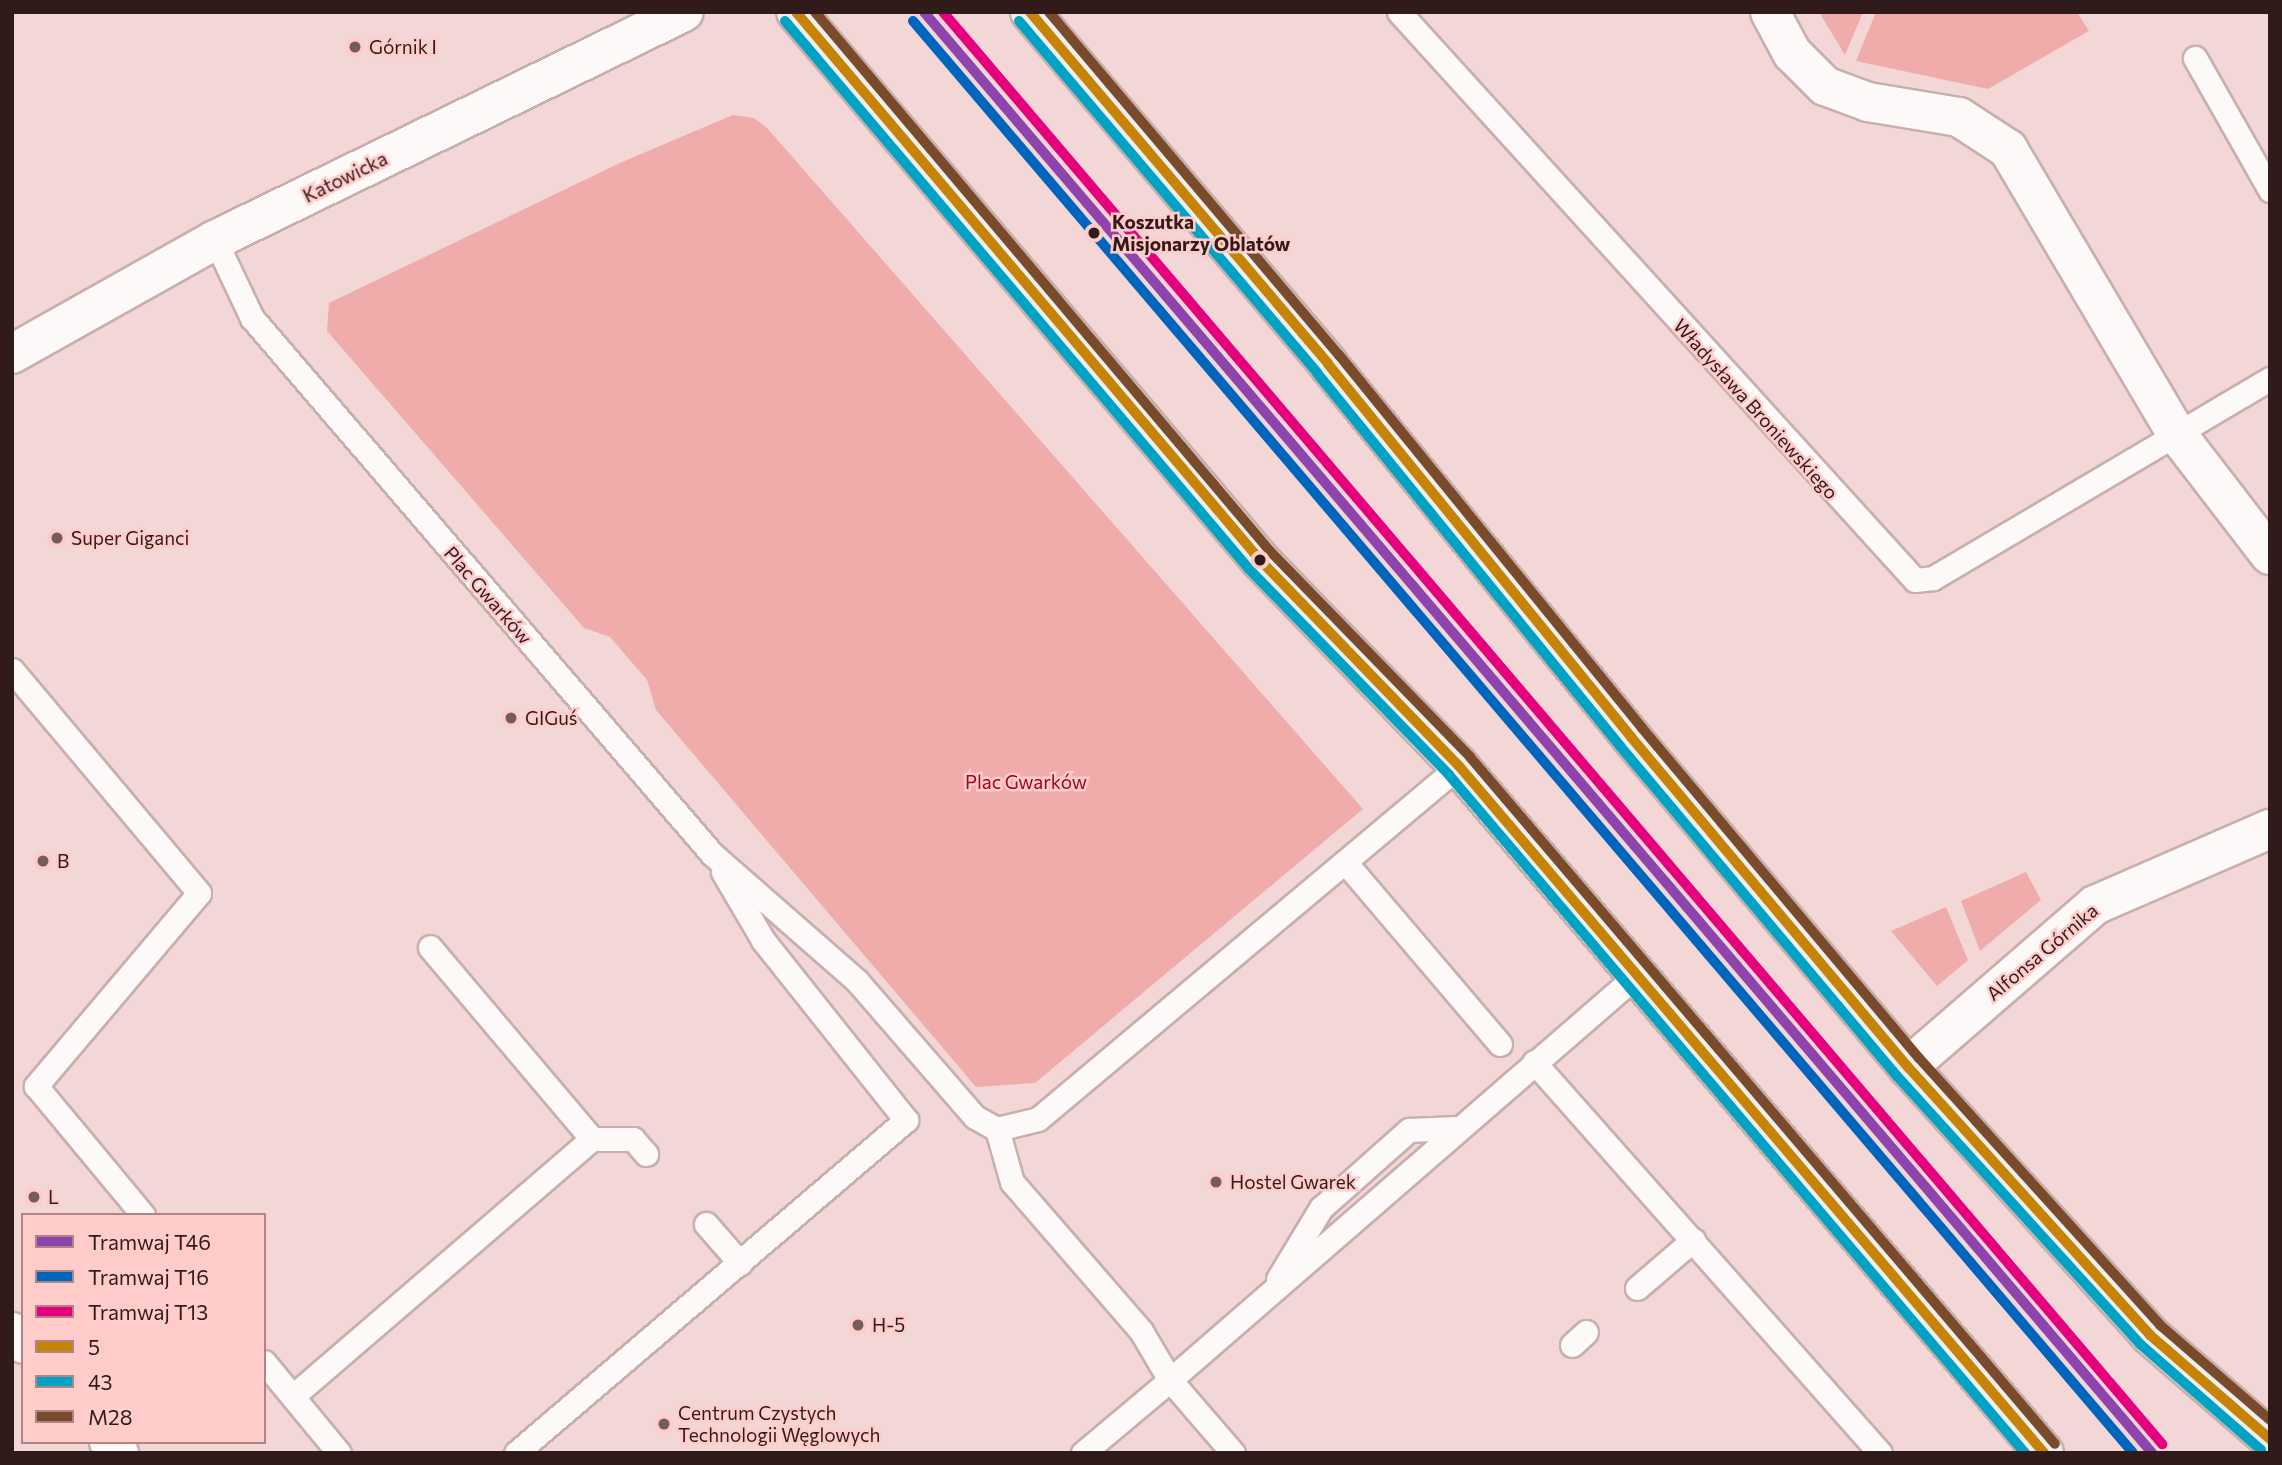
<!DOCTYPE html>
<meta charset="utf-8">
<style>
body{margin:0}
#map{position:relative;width:2282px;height:1465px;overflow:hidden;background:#f3d7d6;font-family:Commissioner,sans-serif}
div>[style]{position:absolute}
.green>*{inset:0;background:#f0acab}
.roads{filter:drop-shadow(2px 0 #c7afae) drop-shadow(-2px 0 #c7afae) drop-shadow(0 2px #c7afae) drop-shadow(0 -2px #c7afae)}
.service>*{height:23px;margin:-11.5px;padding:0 11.5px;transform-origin:11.5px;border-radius:11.5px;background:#fdf9f9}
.minor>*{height:38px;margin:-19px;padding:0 19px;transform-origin:19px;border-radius:19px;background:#fdf9f9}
.tertiary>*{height:38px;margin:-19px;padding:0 19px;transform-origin:19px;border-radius:19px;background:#fdf9f9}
.secondary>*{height:38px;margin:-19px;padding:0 19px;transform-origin:19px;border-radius:19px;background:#eeeff0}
.bus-1>*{height:10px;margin:-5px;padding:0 5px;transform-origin:5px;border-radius:5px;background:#c68306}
.bus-2>*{height:10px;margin:-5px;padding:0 5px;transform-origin:5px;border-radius:5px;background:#02a2c5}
.bus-3>*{height:10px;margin:-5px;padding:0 5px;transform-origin:5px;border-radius:5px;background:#7a4b2a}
.tram-1>*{height:10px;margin:-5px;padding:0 5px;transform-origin:5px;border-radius:5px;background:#8e44ad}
.tram-2>*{height:10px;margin:-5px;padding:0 5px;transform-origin:5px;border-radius:5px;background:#0065bd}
.tram-3>*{height:10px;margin:-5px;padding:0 5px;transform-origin:5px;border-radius:5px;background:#e5007d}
.dots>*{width:19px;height:19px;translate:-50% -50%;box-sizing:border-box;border:4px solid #ffccca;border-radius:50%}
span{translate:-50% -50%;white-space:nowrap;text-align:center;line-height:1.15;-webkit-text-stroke:5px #ffccca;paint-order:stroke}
.poi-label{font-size:19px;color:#311a1a}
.left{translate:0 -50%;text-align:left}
.street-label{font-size:19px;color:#311a1a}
.stop-label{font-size:19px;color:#311a1a;font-weight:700}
.park-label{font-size:19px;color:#a10024}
.frame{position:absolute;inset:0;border:14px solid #311a1a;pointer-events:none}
.legend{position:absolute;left:21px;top:1213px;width:245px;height:231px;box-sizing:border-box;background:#ffccca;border:2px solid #ad8584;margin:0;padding:9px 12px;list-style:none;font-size:21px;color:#311a1a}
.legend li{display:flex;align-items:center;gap:14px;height:35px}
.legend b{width:35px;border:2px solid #ad8584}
</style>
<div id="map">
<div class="green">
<i style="clip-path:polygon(1819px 12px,1863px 12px,1845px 55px)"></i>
<i style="clip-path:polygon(1876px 12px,2077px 12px,2089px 31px,1988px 89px,1856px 61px)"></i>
<i style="clip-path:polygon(733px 115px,754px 118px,768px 129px,1363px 809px,1035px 1083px,976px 1087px,656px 710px,647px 680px,610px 637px,584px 628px,327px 331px,329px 303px,622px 162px)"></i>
<i style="clip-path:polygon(2026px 872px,2041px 900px,1980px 951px,1961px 901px)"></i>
<i style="clip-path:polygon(1946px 907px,1968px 960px,1937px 986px,1891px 931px)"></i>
</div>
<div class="roads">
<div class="service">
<i style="left:1399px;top:12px;width:767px;rotate:47.75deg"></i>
<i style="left:1915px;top:580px;width:18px;rotate:-6deg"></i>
<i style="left:1933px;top:578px;width:391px;rotate:-30.6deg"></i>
<i style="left:2195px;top:58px;width:152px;rotate:60.4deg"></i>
<i style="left:215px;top:240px;width:86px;rotate:64.6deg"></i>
<i style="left:252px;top:318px;width:706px;rotate:49.36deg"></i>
<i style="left:712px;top:854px;width:193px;rotate:41.2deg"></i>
<i style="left:857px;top:981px;width:180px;rotate:49.1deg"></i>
<i style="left:975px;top:1117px;width:25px;rotate:29deg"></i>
<i style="left:997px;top:1129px;width:42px;rotate:-13.7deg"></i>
<i style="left:1038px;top:1119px;width:549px;rotate:-39.98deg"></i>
<i style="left:12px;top:670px;width:291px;rotate:50deg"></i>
<i style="left:199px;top:893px;width:253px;rotate:130.2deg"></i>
<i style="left:36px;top:1086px;width:168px;rotate:50.3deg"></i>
<i style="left:1345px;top:862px;width:239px;rotate:49.6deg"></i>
<i style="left:1534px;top:1062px;width:522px;rotate:48.49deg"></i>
<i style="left:997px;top:1129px;width:55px;rotate:74.2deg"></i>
<i style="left:1012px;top:1182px;width:197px;rotate:49.1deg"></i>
<i style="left:1141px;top:1331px;width:57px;rotate:59.4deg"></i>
<i style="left:1170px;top:1380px;width:114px;rotate:140deg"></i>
<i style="left:592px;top:1139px;width:41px"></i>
<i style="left:633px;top:1139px;width:20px;rotate:49deg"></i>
<i style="left:706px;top:1224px;width:52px;rotate:48.9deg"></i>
<i style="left:1278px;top:1279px;width:83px;rotate:-58.8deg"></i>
<i style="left:1321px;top:1208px;width:118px;rotate:-41.6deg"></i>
<i style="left:1409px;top:1130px;width:47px;rotate:-2.4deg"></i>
<i style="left:1637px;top:1288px;width:74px;rotate:-40.6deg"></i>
<i style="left:1572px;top:1345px;width:19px;rotate:-43deg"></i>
<i style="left:264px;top:1362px;width:118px;rotate:50.5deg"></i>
<i style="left:293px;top:1396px;width:394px;rotate:-40.7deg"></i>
<i style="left:592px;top:1139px;width:251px;rotate:-130.2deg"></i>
<i style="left:516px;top:1453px;width:513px;rotate:-40.49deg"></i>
<i style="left:906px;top:1120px;width:230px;rotate:-128.5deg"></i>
<i style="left:763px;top:940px;width:79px;rotate:-120.5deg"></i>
<i style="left:1233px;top:1453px;width:96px;rotate:-130.8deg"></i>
<i style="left:1170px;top:1380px;width:620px;rotate:-40.94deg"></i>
</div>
<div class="minor">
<i style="left:1770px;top:12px;width:47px;rotate:61.8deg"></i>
<i style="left:1792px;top:53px;width:47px;rotate:45deg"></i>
<i style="left:1825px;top:86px;width:46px;rotate:20.4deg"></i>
<i style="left:1868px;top:102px;width:92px;rotate:9.4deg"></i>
<i style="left:1959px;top:117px;width:59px;rotate:33.1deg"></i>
<i style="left:2008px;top:149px;width:330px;rotate:59.4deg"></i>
<i style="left:2176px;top:433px;width:154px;rotate:52.4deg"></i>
<i style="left:1908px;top:1067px;width:247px;rotate:-40.9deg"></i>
<i style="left:2095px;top:905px;width:191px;rotate:-23.5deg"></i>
<i style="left:12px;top:1332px;width:16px;rotate:47deg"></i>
<i style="left:109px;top:1442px;width:15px;rotate:48deg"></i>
</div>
<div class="tertiary">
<i style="left:12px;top:354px;width:233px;rotate:-29.3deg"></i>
<i style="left:215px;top:240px;width:521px;rotate:-25.93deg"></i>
</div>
<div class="secondary">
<i style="left:796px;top:12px;width:718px;rotate:49.74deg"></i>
<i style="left:1260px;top:560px;width:286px;rotate:46deg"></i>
<i style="left:1459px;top:766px;width:902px;rotate:49.58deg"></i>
<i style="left:1030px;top:12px;width:461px;rotate:49.7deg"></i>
<i style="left:1328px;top:364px;width:481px;rotate:50.9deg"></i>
<i style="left:1631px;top:737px;width:431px;rotate:50deg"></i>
<i style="left:1908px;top:1067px;width:361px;rotate:47.9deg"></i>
<i style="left:2150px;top:1335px;width:159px;rotate:40.9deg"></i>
</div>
</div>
<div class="bus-1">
<i style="left:796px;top:12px;width:718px;rotate:49.74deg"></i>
<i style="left:1260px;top:560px;width:286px;rotate:46deg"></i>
<i style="left:1459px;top:766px;width:902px;rotate:49.58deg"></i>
<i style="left:1030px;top:12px;width:461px;rotate:49.7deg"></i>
<i style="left:1328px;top:364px;width:481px;rotate:50.9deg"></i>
<i style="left:1631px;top:737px;width:431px;rotate:50deg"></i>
<i style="left:1908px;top:1067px;width:361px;rotate:47.9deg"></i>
<i style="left:2150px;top:1335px;width:159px;rotate:40.9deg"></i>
</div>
<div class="bus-2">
<i style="left:785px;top:21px;width:718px;rotate:49.74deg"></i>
<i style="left:1249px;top:569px;width:287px;rotate:45.8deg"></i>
<i style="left:1449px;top:775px;width:890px;rotate:49.65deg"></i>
<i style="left:1019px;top:21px;width:461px;rotate:49.7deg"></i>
<i style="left:1317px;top:373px;width:481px;rotate:50.9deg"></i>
<i style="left:1620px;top:746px;width:431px;rotate:50deg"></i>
<i style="left:1897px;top:1076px;width:362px;rotate:47.8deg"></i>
<i style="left:2140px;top:1344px;width:161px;rotate:41.2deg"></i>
</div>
<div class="bus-3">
<i style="left:815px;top:12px;width:705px;rotate:49.83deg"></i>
<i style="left:1270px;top:551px;width:287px;rotate:45.8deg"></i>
<i style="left:1470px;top:757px;width:902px;rotate:49.58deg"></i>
<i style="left:1049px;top:12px;width:449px;rotate:49.8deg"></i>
<i style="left:1339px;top:355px;width:481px;rotate:50.9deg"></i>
<i style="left:1642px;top:728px;width:431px;rotate:50deg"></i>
<i style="left:1919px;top:1058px;width:360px;rotate:47.9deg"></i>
<i style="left:2160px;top:1325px;width:145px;rotate:40.8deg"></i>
</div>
<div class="tram-1">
<i style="left:924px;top:12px;width:1893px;rotate:49.56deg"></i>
</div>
<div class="tram-2">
<i style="left:913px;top:21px;width:1881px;rotate:49.57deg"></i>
</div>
<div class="tram-3">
<i style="left:943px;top:12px;width:1881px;rotate:49.59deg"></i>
</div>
<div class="dots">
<i style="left:355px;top:47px;background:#755c5c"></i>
<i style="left:1094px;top:233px;background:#311a1a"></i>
<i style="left:57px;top:538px;background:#755c5c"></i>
<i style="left:1260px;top:560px;background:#311a1a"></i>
<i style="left:511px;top:718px;background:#755c5c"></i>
<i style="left:43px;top:861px;background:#755c5c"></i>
<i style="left:1216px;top:1182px;background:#755c5c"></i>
<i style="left:34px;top:1197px;background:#755c5c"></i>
<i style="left:858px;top:1325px;background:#755c5c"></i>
<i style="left:664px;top:1424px;background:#755c5c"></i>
</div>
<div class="poi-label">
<span class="left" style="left:369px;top:47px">Górnik I</span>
<span class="left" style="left:71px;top:538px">Super Giganci</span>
<span class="left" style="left:525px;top:718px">GIGuś</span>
<span class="left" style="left:57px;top:861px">B</span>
<span class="left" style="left:1230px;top:1182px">Hostel Gwarek</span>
<span class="left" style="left:48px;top:1197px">L</span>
<span class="left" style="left:872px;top:1325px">H-5</span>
<span class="left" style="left:678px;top:1424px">Centrum Czystych<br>Technologii Węglowych</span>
</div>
<div class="street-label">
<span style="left:345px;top:177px;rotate:-26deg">Katowicka</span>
<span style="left:1756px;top:409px;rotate:48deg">Władysława Broniewskiego</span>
<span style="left:488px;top:595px;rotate:49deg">Plac Gwarków</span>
<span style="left:2042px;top:952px;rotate:-40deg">Alfonsa Górnika</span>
</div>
<div class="stop-label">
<span class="left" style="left:1112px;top:233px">Koszutka<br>Misjonarzy Oblatów</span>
</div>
<div class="park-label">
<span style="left:1026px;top:782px">Plac Gwarków</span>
</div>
<div class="frame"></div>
<ul class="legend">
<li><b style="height:9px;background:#8e44ad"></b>Tramwaj T46</li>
<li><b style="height:9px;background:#0065bd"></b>Tramwaj T16</li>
<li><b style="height:9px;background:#e5007d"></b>Tramwaj T13</li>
<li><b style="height:9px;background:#c68306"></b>5</li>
<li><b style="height:9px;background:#02a2c5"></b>43</li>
<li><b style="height:9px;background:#7a4b2a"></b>M28</li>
</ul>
</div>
